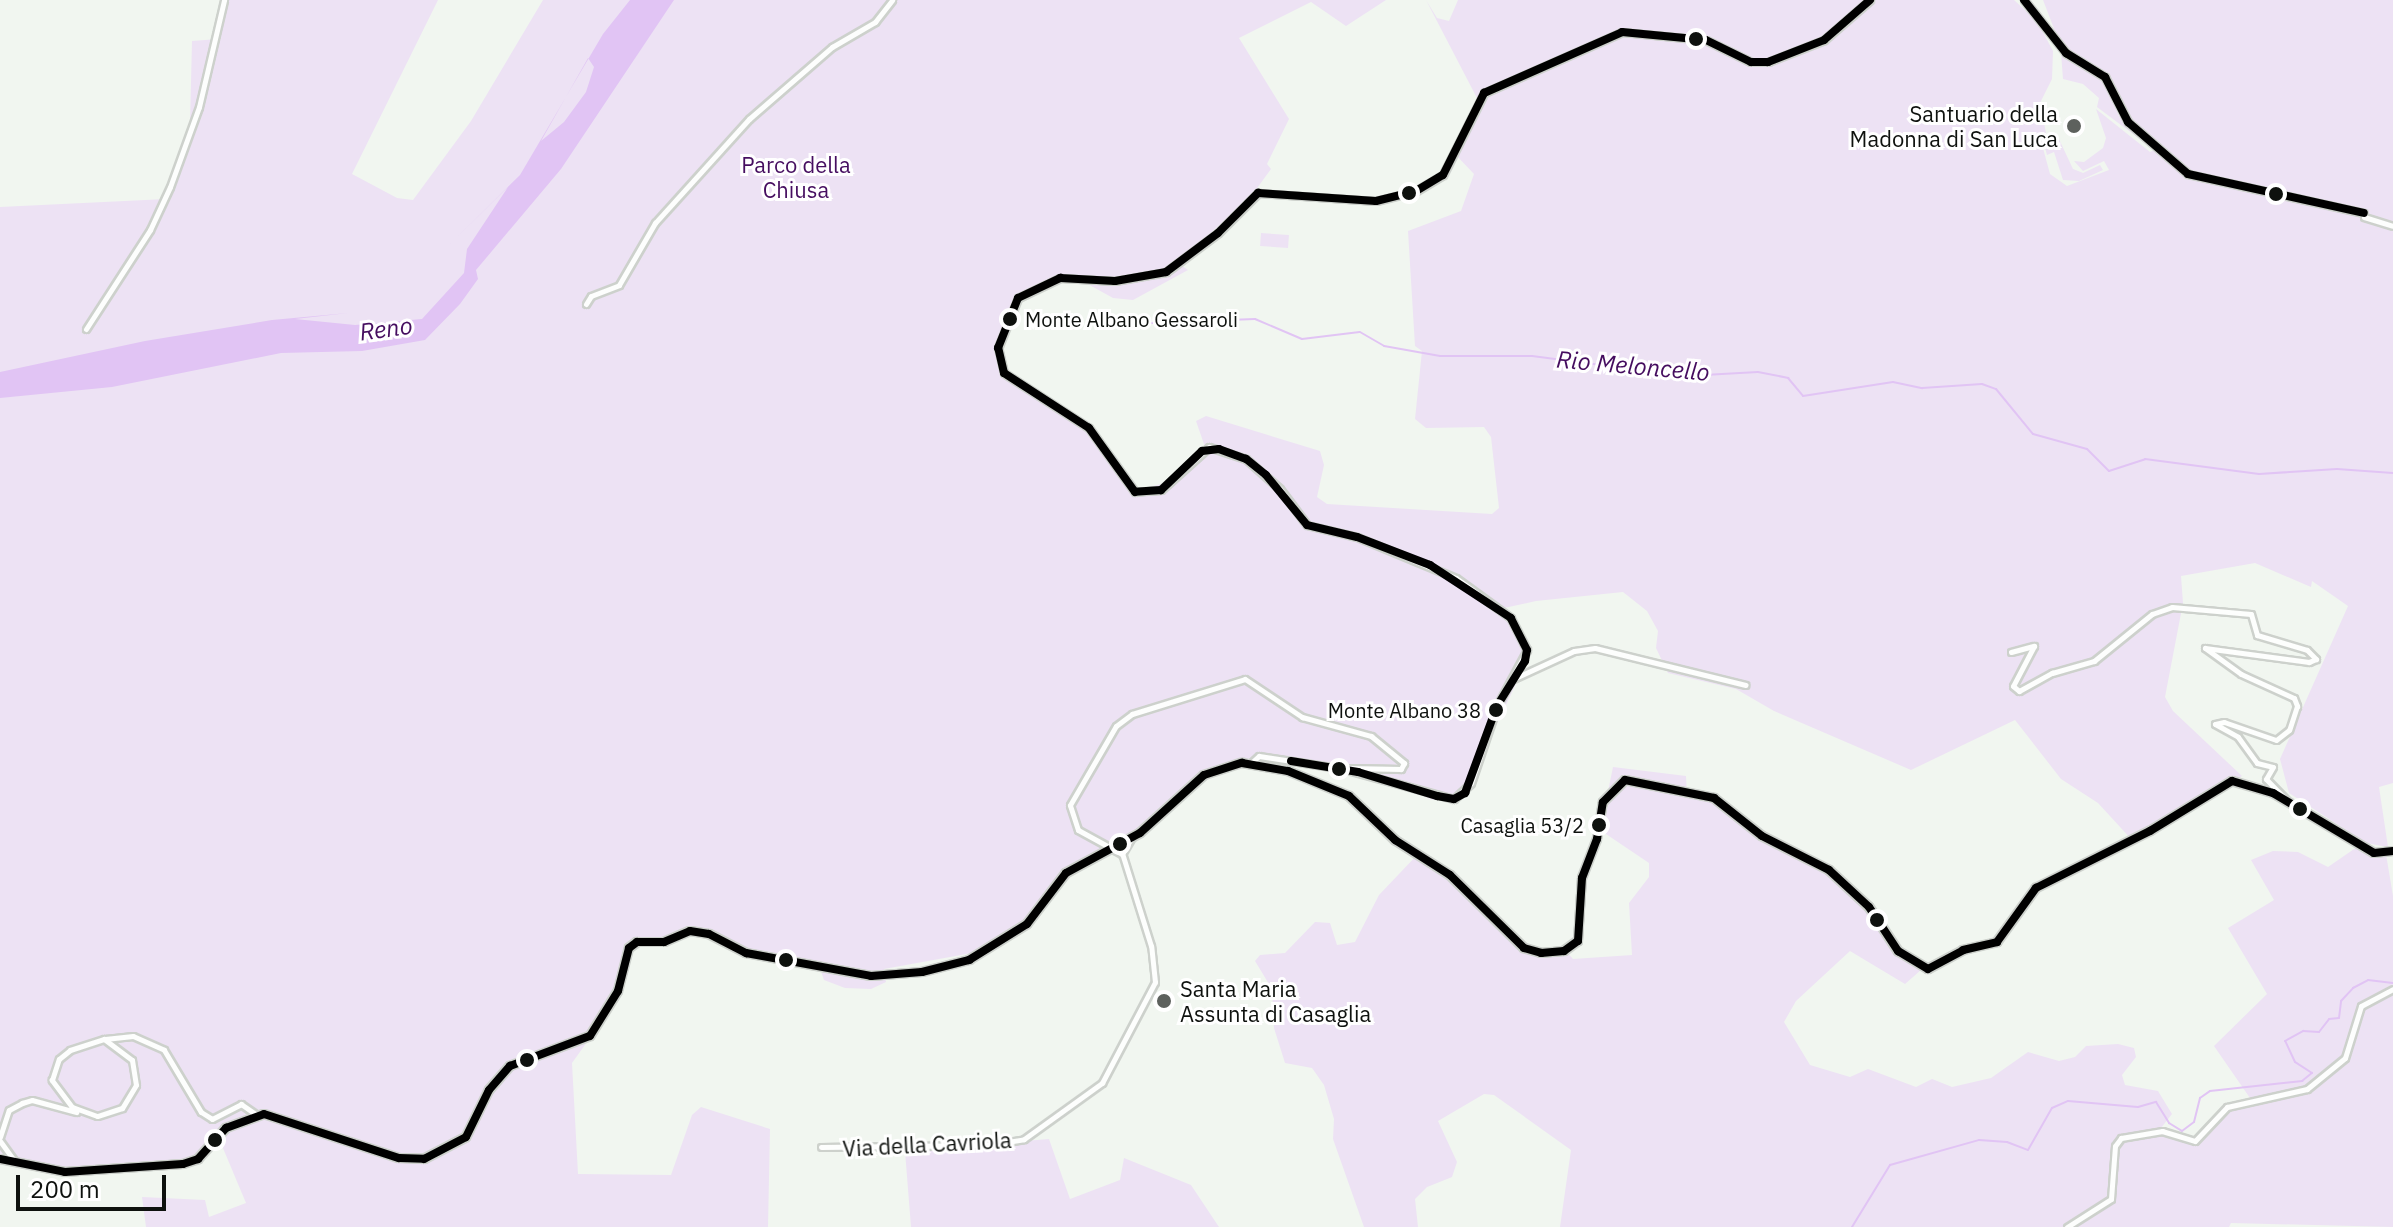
<!DOCTYPE html>
<style>
body{margin:0}
#map{position:relative;width:2393px;height:1227px;overflow:hidden;background:#f1f6f0;font-family:"IBM Plex Sans",sans-serif}
div>[style]{position:absolute}
.green>*{inset:0;background:#ede2f4;transform-origin:0 0}
.water>*{inset:0;background:#e1c4f4}
.stream>*{height:2px;margin:-1px;padding:0 1px;transform-origin:1px;border-radius:1px;background:#e1c4f4}
.roads{filter:drop-shadow(2px 0 #cdd1cc) drop-shadow(-2px 0 #cdd1cc) drop-shadow(0 2px #cdd1cc) drop-shadow(0 -2px #cdd1cc)}
.minor>*{height:5px;margin:-2.5px;padding:0 2.5px;transform-origin:2.5px;border-radius:2.5px;background:#fdfefd}
.tertiary>*{height:6px;margin:-3px;padding:0 3px;transform-origin:3px;border-radius:3px;background:#fdfefd}
.bus-1>*{height:8px;margin:-4px;padding:0 4px;transform-origin:4px;border-radius:4px;background:#000}
.dots>*{width:22px;height:22px;translate:-50% -50%;box-sizing:border-box;border:4px solid #fff;border-radius:50%}
span{translate:-50% -50%;white-space:nowrap;text-align:center;line-height:1.15;-webkit-text-stroke:6px #fff;paint-order:stroke}
.bus-label{font-size:20px;color:#0e110e}
.left{translate:0 -50%;text-align:left}
.right{translate:-100% -50%;text-align:right}
.poi-label{font-size:22px;color:#0e110e}
.park-label{font-size:22px;color:#460e60}
.street-label{font-size:22px;color:#0e110e}
.water-label{font-size:24px;color:#450d5f;font-style:italic}
.scale{position:absolute;left:16px;top:1175px;width:150px;height:36px;box-sizing:border-box;border:4px solid #0e110e;border-top:0;padding-left:10px;font-size:24px;line-height:28px;white-space:nowrap;color:#0e110e;-webkit-text-stroke:6px #fff;paint-order:stroke}
</style>
<div id="map">
<div class="green">
<i style="clip-path:polygon(228px 0,438px 0,352px 174px,397px 198px,413px 200px,471px 121px,543px 0,1386px 0,1346px 26px,1311px 2px,1239px 38px,1289px 119px,1267px 164px,1271px 169px,1252px 195px,1178px 263px,1188px 270px,1133px 300px,1113px 298px,1075px 277px,1023px 294px,1006px 325px,998px 359px,1005px 379px,1092px 427px,1113px 469px,1138px 490px,1180px 479px,1200px 452px,1217px 450px,1205px 447px,1196px 421px,1206px 416px,1320px 451px,1324px 465px,1317px 497px,1327px 504px,1492px 514px,1499px 508px,1491px 437px,1484px 427px,1426px 428px,1415px 419px,1422px 351px,1415px 346px,1408px 231px,1461px 211px,1474px 174px,1455px 154px,1478px 100px,1426px 0,1437px 18px,1449px 21px,1458px 0,2014px 0,2037px 21px,2053px 51px,2052px 79px,2040px 103px,2046px 133px,2040px 137px,2050px 174px,2067px 186px,2109px 170px,2104px 161px,2083px 171px,2074px 161px,2084px 162px,2103px 148px,2106px 138px,2096px 109px,2150px 152px,2157px 149px,2122px 110px,2103px 71px,2069px 53px,2058px 39px,2043px 0,2393px 0,2393px 783px,2379px 787px,2388px 847px,2366px 843px,2289px 793px,2280px 759px,2348px 606px,2312px 581px,2311px 587px,2255px 563px,2181px 576px,2183px 603px,2165px 697px,2173px 711px,2242px 776px,2132px 840px,2098px 803px,2061px 779px,2015px 720px,1911px 770px,1774px 711px,1736px 689px,1668px 673px,1656px 648px,1658px 631px,1647px 611px,1623px 592px,1536px 601px,1504px 608px,1529px 657px,1465px 790px,1433px 800px,1373px 777px,1297px 760px,1251px 761px,1188px 781px,1177px 805px,1056px 885px,1024px 932px,983px 951px,884px 969px,886px 982px,871px 989px,845px 988px,824px 980px,819px 966px,782px 962px,696px 931px,677px 940px,634px 941px,615px 1003px,572px 1063px,578px 1174px,671px 1175px,692px 1115px,701px 1107px,770px 1129px,768px 1227px,146px 1227px,142px 1197px,205px 1200px,209px 1217px,246px 1203px,220px 1141px,189px 1162px,60px 1173px,0 1159px,0 207px,166px 199px,190px 123px,192px 41px,218px 39px)"></i>
<i style="clip-path:polygon(2061px 53px,2103px 79px,2119px 116px,2141px 140px,2097px 107px,2099px 98px,2083px 84px,2063px 79px)"></i>
<i style="clip-path:polygon(2048px 133px,2058px 137px,2073px 169px,2083px 173px,2100px 165px,2103px 170px,2079px 181px,2063px 180px,2054px 152px,2047px 155px,2042px 137px)"></i>
<i style="left:1261px;top:233px;width:28px;height:13px;rotate:4deg"></i>
<i style="clip-path:polygon(1613px 767px,1686px 776px,1687px 796px,1719px 801px,1755px 833px,1838px 880px,1887px 925px,1891px 940px,1921px 970px,1905px 984px,1850px 951px,1796px 1001px,1784px 1022px,1810px 1065px,1850px 1077px,1868px 1069px,1916px 1087px,1932px 1079px,1952px 1087px,1991px 1078px,2028px 1052px,2059px 1061px,2075px 1057px,2086px 1046px,2118px 1044px,2134px 1048px,2136px 1057px,2122px 1075px,2125px 1085px,2158px 1091px,2172px 1114px,2161px 1128px,2184px 1142px,2196px 1142px,2225px 1110px,2250px 1098px,2214px 1046px,2267px 994px,2228px 928px,2274px 900px,2251px 860px,2273px 851px,2298px 852px,2328px 867px,2357px 847px,2386px 854px,2393px 896px,2393px 1227px,2231px 1223px,2229px 1227px,1560px 1227px,1571px 1150px,1494px 1095px,1484px 1094px,1438px 1121px,1457px 1162px,1452px 1177px,1427px 1187px,1415px 1199px,1418px 1227px,1364px 1227px,1333px 1139px,1334px 1119px,1324px 1085px,1312px 1068px,1285px 1063px,1274px 1028px,1272px 989px,1255px 961px,1260px 955px,1285px 953px,1315px 922px,1330px 923px,1337px 945px,1355px 942px,1379px 895px,1418px 854px,1472px 892px,1530px 950px,1564px 949px,1573px 959px,1632px 955px,1629px 903px,1649px 877px,1649px 863px,1600px 830px)"></i>
<i style="clip-path:polygon(1049px 1139px,1070px 1199px,1120px 1180px,1124px 1158px,1191px 1185px,1219px 1227px,911px 1227px,905px 1151px)"></i>
</div>
<div class="water">
<i style="clip-path:polygon(evenodd,630px 0,674px 0,561px 169px,476px 270px,478px 279px,460px 304px,425px 340px,362px 351px,281px 353px,112px 387px,0 398px,0 372px,145px 341px,272px 320px,348px 313px,295px 319px,355px 325px,422px 319px,464px 273px,467px 249px,508px 187px,448px 246px,520px 175px,603px 34px,630px 0,588px 58px,594px 67px,586px 92px,564px 122px,541px 141px,588px 58px)"></i>
</div>
<div class="stream">
<i style="left:1123px;top:324px;width:132px;rotate:-2.2deg"></i>
<i style="left:1255px;top:319px;width:51px;rotate:23.1deg"></i>
<i style="left:1302px;top:339px;width:58px;rotate:-6.9deg"></i>
<i style="left:1360px;top:332px;width:28px;rotate:30deg"></i>
<i style="left:1384px;top:346px;width:57px;rotate:10.1deg"></i>
<i style="left:1440px;top:356px;width:92px"></i>
<i style="left:1532px;top:356px;width:155px;rotate:7.4deg"></i>
<i style="left:1686px;top:376px;width:72px;rotate:-3.2deg"></i>
<i style="left:1758px;top:372px;width:31px;rotate:11deg"></i>
<i style="left:1788px;top:378px;width:23px;rotate:50deg"></i>
<i style="left:1803px;top:396px;width:91px;rotate:-8.8deg"></i>
<i style="left:1893px;top:382px;width:30px;rotate:12deg"></i>
<i style="left:1922px;top:388px;width:60px;rotate:-3.8deg"></i>
<i style="left:1982px;top:384px;width:15px;rotate:20deg"></i>
<i style="left:1996px;top:389px;width:58px;rotate:50.6deg"></i>
<i style="left:2033px;top:434px;width:56px;rotate:15.5deg"></i>
<i style="left:2087px;top:449px;width:31px;rotate:45deg"></i>
<i style="left:2109px;top:471px;width:38px;rotate:-18deg"></i>
<i style="left:2145px;top:459px;width:115px;rotate:7.5deg"></i>
<i style="left:2259px;top:474px;width:78px;rotate:-3.7deg"></i>
<i style="left:2337px;top:469px;width:56px;rotate:4.1deg"></i>
<i style="left:1852px;top:1227px;width:73px;rotate:-58.5deg"></i>
<i style="left:1890px;top:1165px;width:92px;rotate:-15.7deg"></i>
<i style="left:1979px;top:1140px;width:28px;rotate:4deg"></i>
<i style="left:2007px;top:1142px;width:22px;rotate:21deg"></i>
<i style="left:2028px;top:1150px;width:48px;rotate:-60.3deg"></i>
<i style="left:2052px;top:1108px;width:17px;rotate:-24deg"></i>
<i style="left:2068px;top:1101px;width:70px;rotate:4.9deg"></i>
<i style="left:2138px;top:1107px;width:19px;rotate:-16deg"></i>
<i style="left:2156px;top:1102px;width:25px;rotate:58deg"></i>
<i style="left:2169px;top:1123px;width:15px;rotate:32deg"></i>
<i style="left:2182px;top:1131px;width:15px;rotate:-37deg"></i>
<i style="left:2194px;top:1122px;width:25px;rotate:-76deg"></i>
<i style="left:2200px;top:1098px;width:12px;rotate:-35deg"></i>
<i style="left:2210px;top:1091px;width:93px;rotate:-6.2deg"></i>
<i style="left:2302px;top:1081px;width:13px;rotate:-39deg"></i>
<i style="left:2312px;top:1073px;width:20px;rotate:-147deg"></i>
<i style="left:2295px;top:1062px;width:23px;rotate:-115deg"></i>
<i style="left:2285px;top:1041px;width:21px;rotate:-29deg"></i>
<i style="left:2303px;top:1031px;width:16px;rotate:4deg"></i>
<i style="left:2319px;top:1032px;width:16px;rotate:-52deg"></i>
<i style="left:2329px;top:1019px;width:10px;rotate:-6deg"></i>
<i style="left:2339px;top:1018px;width:17px;rotate:-83deg"></i>
<i style="left:2341px;top:1001px;width:18px;rotate:-47deg"></i>
<i style="left:2353px;top:988px;width:17px;rotate:-28deg"></i>
<i style="left:2368px;top:980px;width:25px;rotate:7deg"></i>
</div>
<div class="roads">
<div class="minor">
<i style="left:2024px;top:0;width:68px;rotate:51.6deg"></i>
<i style="left:2066px;top:53px;width:46px;rotate:31.6deg"></i>
<i style="left:2105px;top:77px;width:51px;rotate:62.9deg"></i>
<i style="left:2128px;top:122px;width:79px;rotate:40.9deg"></i>
<i style="left:2188px;top:174px;width:180px;rotate:12.5deg"></i>
<i style="left:2364px;top:217px;width:30px;rotate:17deg"></i>
<i style="left:586px;top:304px;width:9px;rotate:-58deg"></i>
<i style="left:591px;top:296px;width:30px;rotate:-21deg"></i>
<i style="left:619px;top:285px;width:72px;rotate:-59.9deg"></i>
<i style="left:655px;top:223px;width:140px;rotate:-47.9deg"></i>
<i style="left:749px;top:119px;width:110px;rotate:-40.9deg"></i>
<i style="left:832px;top:47px;width:50px;rotate:-30.2deg"></i>
<i style="left:875px;top:22px;width:28px;rotate:-52deg"></i>
<i style="left:86px;top:329px;width:118px;rotate:-57.1deg"></i>
<i style="left:150px;top:230px;width:47px;rotate:-65.1deg"></i>
<i style="left:170px;top:187px;width:85px;rotate:-70.1deg"></i>
<i style="left:199px;top:107px;width:110px;rotate:-76.8deg"></i>
<i style="left:2011px;top:652px;width:24px;rotate:-15deg"></i>
<i style="left:2034px;top:646px;width:45px;rotate:117.7deg"></i>
<i style="left:2013px;top:686px;width:8px;rotate:40deg"></i>
<i style="left:2019px;top:691px;width:38px;rotate:-29deg"></i>
<i style="left:2052px;top:673px;width:44px;rotate:-15.9deg"></i>
<i style="left:2094px;top:661px;width:75px;rotate:-39deg"></i>
<i style="left:2152px;top:614px;width:21px;rotate:-19deg"></i>
<i style="left:2172px;top:607px;width:79px;rotate:5.1deg"></i>
<i style="left:2251px;top:614px;width:22px;rotate:74deg"></i>
<i style="left:2257px;top:635px;width:52px;rotate:16.7deg"></i>
<i style="left:2307px;top:650px;width:13px;rotate:45deg"></i>
<i style="left:2316px;top:659px;width:8px;rotate:157deg"></i>
<i style="left:2309px;top:662px;width:105px;rotate:-172.3deg"></i>
<i style="left:2205px;top:648px;width:44px;rotate:35.8deg"></i>
<i style="left:2241px;top:674px;width:58px;rotate:24.4deg"></i>
<i style="left:2294px;top:698px;width:9px;rotate:69deg"></i>
<i style="left:2297px;top:706px;width:25px;rotate:108deg"></i>
<i style="left:2289px;top:730px;width:16px;rotate:142deg"></i>
<i style="left:2276px;top:740px;width:55px;rotate:-160.9deg"></i>
<i style="left:2224px;top:722px;width:9px;rotate:167deg"></i>
<i style="left:2215px;top:724px;width:26px;rotate:29deg"></i>
<i style="left:2238px;top:737px;width:32px;rotate:54deg"></i>
<i style="left:2257px;top:763px;width:16px;rotate:14deg"></i>
<i style="left:2273px;top:767px;width:14px;rotate:120deg"></i>
<i style="left:2266px;top:779px;width:29px;rotate:46deg"></i>
<i style="left:1513px;top:679px;width:67px;rotate:-24.7deg"></i>
<i style="left:1574px;top:651px;width:21px;rotate:-8deg"></i>
<i style="left:1595px;top:648px;width:155px;rotate:13.8deg"></i>
<i style="left:1250px;top:764px;width:12px;rotate:-42deg"></i>
<i style="left:1259px;top:756px;width:86px;rotate:8.7deg"></i>
<i style="left:1344px;top:769px;width:114px;rotate:15.3deg"></i>
<i style="left:1454px;top:799px;width:23px;rotate:-43deg"></i>
<i style="left:1471px;top:783px;width:81px;rotate:-71.3deg"></i>
<i style="left:1497px;top:706px;width:64px;rotate:-61.8deg"></i>
<i style="left:1527px;top:650px;width:36px;rotate:-117deg"></i>
<i style="left:1511px;top:618px;width:68px;rotate:-144deg"></i>
<i style="left:1456px;top:578px;width:107px;rotate:-157.5deg"></i>
<i style="left:1357px;top:537px;width:51px;rotate:-166.5deg"></i>
<i style="left:1307px;top:525px;width:45px;rotate:-126.9deg"></i>
<i style="left:1280px;top:489px;width:45px;rotate:-138.6deg"></i>
<i style="left:1246px;top:459px;width:39px;rotate:-162deg"></i>
<i style="left:1209px;top:447px;width:64px;rotate:138.1deg"></i>
<i style="left:1161px;top:490px;width:26px;rotate:176deg"></i>
<i style="left:1135px;top:492px;width:79px;rotate:-125.7deg"></i>
<i style="left:1089px;top:428px;width:101px;rotate:-147.1deg"></i>
<i style="left:1004px;top:373px;width:26px;rotate:-103deg"></i>
<i style="left:998px;top:348px;width:54px;rotate:-68.2deg"></i>
<i style="left:1018px;top:298px;width:47px;rotate:-25.5deg"></i>
<i style="left:1060px;top:278px;width:55px;rotate:3.1deg"></i>
<i style="left:1115px;top:281px;width:52px;rotate:-10deg"></i>
<i style="left:1166px;top:272px;width:65px;rotate:-36.9deg"></i>
<i style="left:1218px;top:233px;width:57px;rotate:-45deg"></i>
<i style="left:1258px;top:193px;width:118px;rotate:3.9deg"></i>
<i style="left:1376px;top:201px;width:41px;rotate:-14deg"></i>
<i style="left:1416px;top:191px;width:31px;rotate:-31deg"></i>
<i style="left:1443px;top:175px;width:92px;rotate:-63.4deg"></i>
<i style="left:1484px;top:93px;width:151px;rotate:-23.8deg"></i>
<i style="left:1622px;top:32px;width:84px;rotate:5.4deg"></i>
<i style="left:1706px;top:40px;width:50px;rotate:26.1deg"></i>
<i style="left:1751px;top:62px;width:17px"></i>
<i style="left:1768px;top:62px;width:60px;rotate:-21.4deg"></i>
<i style="left:1824px;top:40px;width:61px;rotate:-41deg"></i>
<i style="left:1122px;top:854px;width:50px;rotate:-151.4deg"></i>
<i style="left:1078px;top:830px;width:26px;rotate:-108deg"></i>
<i style="left:1070px;top:805px;width:91px;rotate:-59.8deg"></i>
<i style="left:1116px;top:726px;width:20px;rotate:-37deg"></i>
<i style="left:1132px;top:714px;width:118px;rotate:-17.2deg"></i>
<i style="left:1245px;top:679px;width:69px;rotate:33.7deg"></i>
<i style="left:1302px;top:717px;width:72px;rotate:15.4deg"></i>
<i style="left:1371px;top:736px;width:43px;rotate:39.3deg"></i>
<i style="left:1404px;top:763px;width:7px;rotate:117deg"></i>
<i style="left:1401px;top:769px;width:53px;rotate:-178.9deg"></i>
<i style="left:1122px;top:854px;width:20px;rotate:-60deg"></i>
<i style="left:104px;top:1039px;width:35px;rotate:37deg"></i>
<i style="left:132px;top:1060px;width:25px;rotate:81deg"></i>
<i style="left:136px;top:1085px;width:27px;rotate:121deg"></i>
<i style="left:122px;top:1108px;width:26px;rotate:162deg"></i>
<i style="left:97px;top:1116px;width:27px;rotate:-160deg"></i>
<i style="left:72px;top:1107px;width:34px;rotate:-127deg"></i>
<i style="left:52px;top:1080px;width:22px;rotate:-72deg"></i>
<i style="left:59px;top:1059px;width:14px;rotate:-39deg"></i>
<i style="left:70px;top:1050px;width:36px;rotate:-18deg"></i>
<i style="left:105px;top:1039px;width:28px;rotate:-6deg"></i>
<i style="left:133px;top:1036px;width:34px;rotate:24deg"></i>
<i style="left:164px;top:1050px;width:72px;rotate:59.2deg"></i>
<i style="left:201px;top:1112px;width:13px;rotate:32deg"></i>
<i style="left:212px;top:1119px;width:33px;rotate:-27deg"></i>
<i style="left:241px;top:1104px;width:19px;rotate:35deg"></i>
<i style="left:0;top:1137px;width:28px;rotate:-72deg"></i>
<i style="left:9px;top:1110px;width:15px;rotate:-28deg"></i>
<i style="left:22px;top:1103px;width:10px;rotate:-17deg"></i>
<i style="left:32px;top:1100px;width:46px;rotate:15.3deg"></i>
<i style="left:0;top:1141px;width:24px;rotate:54deg"></i>
<i style="left:821px;top:1147px;width:167px;rotate:-0.7deg"></i>
<i style="left:988px;top:1145px;width:36px;rotate:-9deg"></i>
<i style="left:1024px;top:1139px;width:96px;rotate:-35.7deg"></i>
<i style="left:1102px;top:1083px;width:114px;rotate:-62.3deg"></i>
<i style="left:1155px;top:982px;width:36px;rotate:-96deg"></i>
<i style="left:1151px;top:946px;width:108px;rotate:-107.3deg"></i>
<i style="left:2067px;top:1227px;width:52px;rotate:-32.5deg"></i>
<i style="left:2111px;top:1199px;width:53px;rotate:-85.7deg"></i>
<i style="left:2115px;top:1146px;width:10px;rotate:-53deg"></i>
<i style="left:2121px;top:1138px;width:42px;rotate:-9.7deg"></i>
<i style="left:2162px;top:1131px;width:34px;rotate:17deg"></i>
<i style="left:2195px;top:1141px;width:47px;rotate:-46.7deg"></i>
<i style="left:2227px;top:1107px;width:82px;rotate:-12.7deg"></i>
<i style="left:2307px;top:1089px;width:49px;rotate:-39.2deg"></i>
<i style="left:2345px;top:1058px;width:54px;rotate:-72.9deg"></i>
<i style="left:2361px;top:1006px;width:36px;rotate:-28deg"></i>
</div>
<div class="tertiary">
<i style="left:0;top:1159px;width:66px;rotate:11.3deg"></i>
<i style="left:65px;top:1172px;width:118px;rotate:-3.9deg"></i>
<i style="left:183px;top:1164px;width:16px;rotate:-18deg"></i>
<i style="left:198px;top:1159px;width:42px;rotate:-47.9deg"></i>
<i style="left:226px;top:1128px;width:40px;rotate:-20.2deg"></i>
<i style="left:264px;top:1114px;width:142px;rotate:18.1deg"></i>
<i style="left:399px;top:1158px;width:25px;rotate:2deg"></i>
<i style="left:424px;top:1159px;width:47px;rotate:-27.6deg"></i>
<i style="left:466px;top:1137px;width:52px;rotate:-63.9deg"></i>
<i style="left:489px;top:1090px;width:32px;rotate:-49deg"></i>
<i style="left:510px;top:1066px;width:85px;rotate:-20.6deg"></i>
<i style="left:590px;top:1036px;width:53px;rotate:-58.1deg"></i>
<i style="left:618px;top:991px;width:44px;rotate:-75.7deg"></i>
<i style="left:629px;top:948px;width:10px;rotate:-37deg"></i>
<i style="left:637px;top:942px;width:27px"></i>
<i style="left:664px;top:942px;width:28px;rotate:-23deg"></i>
<i style="left:690px;top:931px;width:19px;rotate:9deg"></i>
<i style="left:709px;top:934px;width:42px;rotate:27.2deg"></i>
<i style="left:746px;top:953px;width:127px;rotate:10.4deg"></i>
<i style="left:871px;top:976px;width:51px;rotate:-4.5deg"></i>
<i style="left:922px;top:972px;width:49px;rotate:-14.3deg"></i>
<i style="left:969px;top:960px;width:68px;rotate:-31.8deg"></i>
<i style="left:1027px;top:924px;width:64px;rotate:-52.6deg"></i>
<i style="left:1066px;top:873px;width:84px;rotate:-28.4deg"></i>
<i style="left:1140px;top:833px;width:86px;rotate:-42.2deg"></i>
<i style="left:1204px;top:775px;width:40px;rotate:-18deg"></i>
<i style="left:1242px;top:763px;width:47px;rotate:9.9deg"></i>
<i style="left:1288px;top:771px;width:66px;rotate:22.3deg"></i>
<i style="left:1349px;top:796px;width:64px;rotate:43.7deg"></i>
<i style="left:1395px;top:840px;width:65px;rotate:32.5deg"></i>
<i style="left:1450px;top:875px;width:104px;rotate:44.6deg"></i>
<i style="left:1524px;top:948px;width:18px;rotate:16deg"></i>
<i style="left:1541px;top:953px;width:23px;rotate:-5deg"></i>
<i style="left:1564px;top:951px;width:17px;rotate:-36deg"></i>
<i style="left:1578px;top:941px;width:63px;rotate:-86.4deg"></i>
<i style="left:1582px;top:878px;width:42px;rotate:-69deg"></i>
<i style="left:1597px;top:839px;width:37px;rotate:-81deg"></i>
<i style="left:1603px;top:802px;width:31px;rotate:-45deg"></i>
<i style="left:1625px;top:780px;width:91px;rotate:11.4deg"></i>
<i style="left:1714px;top:798px;width:61px;rotate:38.4deg"></i>
<i style="left:1762px;top:836px;width:75px;rotate:26.9deg"></i>
<i style="left:1829px;top:870px;width:54px;rotate:42.8deg"></i>
<i style="left:1869px;top:907px;width:53px;rotate:56.6deg"></i>
<i style="left:1898px;top:951px;width:35px;rotate:31deg"></i>
<i style="left:1928px;top:969px;width:40px;rotate:-28deg"></i>
<i style="left:1963px;top:950px;width:35px;rotate:-13deg"></i>
<i style="left:1997px;top:942px;width:67px;rotate:-54.2deg"></i>
<i style="left:2036px;top:888px;width:127px;rotate:-26.6deg"></i>
<i style="left:2150px;top:831px;width:96px;rotate:-31.4deg"></i>
<i style="left:2232px;top:781px;width:43px;rotate:16.3deg"></i>
<i style="left:2273px;top:793px;width:117px;rotate:30.7deg"></i>
<i style="left:2374px;top:853px;width:19px;rotate:-6deg"></i>
</div>
</div>
<div class="bus-1">
<i style="left:2024px;top:0;width:68px;rotate:51.6deg"></i>
<i style="left:2066px;top:53px;width:46px;rotate:31.6deg"></i>
<i style="left:2105px;top:77px;width:51px;rotate:62.9deg"></i>
<i style="left:2128px;top:122px;width:79px;rotate:40.9deg"></i>
<i style="left:2188px;top:174px;width:180px;rotate:12.5deg"></i>
<i style="left:1291px;top:761px;width:68px;rotate:9.3deg"></i>
<i style="left:1358px;top:772px;width:83px;rotate:16.9deg"></i>
<i style="left:1437px;top:796px;width:17px;rotate:10deg"></i>
<i style="left:1454px;top:799px;width:13px;rotate:-29deg"></i>
<i style="left:1465px;top:793px;width:93px;rotate:-69.8deg"></i>
<i style="left:1497px;top:706px;width:53px;rotate:-58.1deg"></i>
<i style="left:1525px;top:661px;width:11px;rotate:-80deg"></i>
<i style="left:1527px;top:650px;width:36px;rotate:-117deg"></i>
<i style="left:1511px;top:618px;width:97px;rotate:-146.8deg"></i>
<i style="left:1430px;top:565px;width:78px;rotate:-159deg"></i>
<i style="left:1357px;top:537px;width:51px;rotate:-166.5deg"></i>
<i style="left:1307px;top:525px;width:65px;rotate:-129.4deg"></i>
<i style="left:1266px;top:475px;width:26px;rotate:-141deg"></i>
<i style="left:1246px;top:459px;width:29px;rotate:-160deg"></i>
<i style="left:1219px;top:449px;width:17px;rotate:173deg"></i>
<i style="left:1202px;top:451px;width:57px;rotate:136.4deg"></i>
<i style="left:1161px;top:490px;width:26px;rotate:176deg"></i>
<i style="left:1135px;top:492px;width:79px;rotate:-125.7deg"></i>
<i style="left:1089px;top:428px;width:101px;rotate:-147.1deg"></i>
<i style="left:1004px;top:373px;width:26px;rotate:-103deg"></i>
<i style="left:998px;top:348px;width:54px;rotate:-68.2deg"></i>
<i style="left:1018px;top:298px;width:47px;rotate:-25.5deg"></i>
<i style="left:1060px;top:278px;width:55px;rotate:3.1deg"></i>
<i style="left:1115px;top:281px;width:52px;rotate:-10deg"></i>
<i style="left:1166px;top:272px;width:65px;rotate:-36.9deg"></i>
<i style="left:1218px;top:233px;width:57px;rotate:-45deg"></i>
<i style="left:1258px;top:193px;width:118px;rotate:3.9deg"></i>
<i style="left:1376px;top:201px;width:41px;rotate:-14deg"></i>
<i style="left:1416px;top:191px;width:31px;rotate:-31deg"></i>
<i style="left:1443px;top:175px;width:92px;rotate:-63.4deg"></i>
<i style="left:1484px;top:93px;width:151px;rotate:-23.8deg"></i>
<i style="left:1622px;top:32px;width:84px;rotate:5.4deg"></i>
<i style="left:1706px;top:40px;width:50px;rotate:26.1deg"></i>
<i style="left:1751px;top:62px;width:17px"></i>
<i style="left:1768px;top:62px;width:60px;rotate:-21.4deg"></i>
<i style="left:1824px;top:40px;width:61px;rotate:-41deg"></i>
<i style="left:0;top:1159px;width:66px;rotate:11.3deg"></i>
<i style="left:65px;top:1172px;width:118px;rotate:-3.9deg"></i>
<i style="left:183px;top:1164px;width:16px;rotate:-18deg"></i>
<i style="left:198px;top:1159px;width:42px;rotate:-47.9deg"></i>
<i style="left:226px;top:1128px;width:40px;rotate:-20.2deg"></i>
<i style="left:264px;top:1114px;width:142px;rotate:18.1deg"></i>
<i style="left:399px;top:1158px;width:25px;rotate:2deg"></i>
<i style="left:424px;top:1159px;width:47px;rotate:-27.6deg"></i>
<i style="left:466px;top:1137px;width:52px;rotate:-63.9deg"></i>
<i style="left:489px;top:1090px;width:32px;rotate:-49deg"></i>
<i style="left:510px;top:1066px;width:85px;rotate:-20.6deg"></i>
<i style="left:590px;top:1036px;width:53px;rotate:-58.1deg"></i>
<i style="left:618px;top:991px;width:44px;rotate:-75.7deg"></i>
<i style="left:629px;top:948px;width:10px;rotate:-37deg"></i>
<i style="left:637px;top:942px;width:27px"></i>
<i style="left:664px;top:942px;width:28px;rotate:-23deg"></i>
<i style="left:690px;top:931px;width:19px;rotate:9deg"></i>
<i style="left:709px;top:934px;width:42px;rotate:27.2deg"></i>
<i style="left:746px;top:953px;width:127px;rotate:10.4deg"></i>
<i style="left:871px;top:976px;width:51px;rotate:-4.5deg"></i>
<i style="left:922px;top:972px;width:49px;rotate:-14.3deg"></i>
<i style="left:969px;top:960px;width:68px;rotate:-31.8deg"></i>
<i style="left:1027px;top:924px;width:64px;rotate:-52.6deg"></i>
<i style="left:1066px;top:873px;width:84px;rotate:-28.4deg"></i>
<i style="left:1140px;top:833px;width:86px;rotate:-42.2deg"></i>
<i style="left:1204px;top:775px;width:40px;rotate:-18deg"></i>
<i style="left:1242px;top:763px;width:47px;rotate:9.9deg"></i>
<i style="left:1288px;top:771px;width:66px;rotate:22.3deg"></i>
<i style="left:1349px;top:796px;width:64px;rotate:43.7deg"></i>
<i style="left:1395px;top:840px;width:65px;rotate:32.5deg"></i>
<i style="left:1450px;top:875px;width:104px;rotate:44.6deg"></i>
<i style="left:1524px;top:948px;width:18px;rotate:16deg"></i>
<i style="left:1541px;top:953px;width:23px;rotate:-5deg"></i>
<i style="left:1564px;top:951px;width:17px;rotate:-36deg"></i>
<i style="left:1578px;top:941px;width:63px;rotate:-86.4deg"></i>
<i style="left:1582px;top:878px;width:42px;rotate:-69deg"></i>
<i style="left:1597px;top:839px;width:37px;rotate:-81deg"></i>
<i style="left:1603px;top:802px;width:31px;rotate:-45deg"></i>
<i style="left:1625px;top:780px;width:91px;rotate:11.4deg"></i>
<i style="left:1714px;top:798px;width:61px;rotate:38.4deg"></i>
<i style="left:1762px;top:836px;width:75px;rotate:26.9deg"></i>
<i style="left:1829px;top:870px;width:54px;rotate:42.8deg"></i>
<i style="left:1869px;top:907px;width:53px;rotate:56.6deg"></i>
<i style="left:1898px;top:951px;width:35px;rotate:31deg"></i>
<i style="left:1928px;top:969px;width:40px;rotate:-28deg"></i>
<i style="left:1963px;top:950px;width:35px;rotate:-13deg"></i>
<i style="left:1997px;top:942px;width:67px;rotate:-54.2deg"></i>
<i style="left:2036px;top:888px;width:127px;rotate:-26.6deg"></i>
<i style="left:2150px;top:831px;width:96px;rotate:-31.4deg"></i>
<i style="left:2232px;top:781px;width:43px;rotate:16.3deg"></i>
<i style="left:2273px;top:793px;width:117px;rotate:30.7deg"></i>
<i style="left:2374px;top:853px;width:19px;rotate:-6deg"></i>
</div>
<div class="dots">
<i style="left:1696px;top:39px;background:#0e110e"></i>
<i style="left:2074px;top:126px;background:#5d615d"></i>
<i style="left:1409px;top:193px;background:#0e110e"></i>
<i style="left:2276px;top:194px;background:#0e110e"></i>
<i style="left:1010px;top:319px;background:#0e110e"></i>
<i style="left:1496px;top:710px;background:#0e110e"></i>
<i style="left:1339px;top:769px;background:#0e110e"></i>
<i style="left:2300px;top:809px;background:#0e110e"></i>
<i style="left:1599px;top:825px;background:#0e110e"></i>
<i style="left:1120px;top:844px;background:#0e110e"></i>
<i style="left:1877px;top:920px;background:#0e110e"></i>
<i style="left:786px;top:960px;background:#0e110e"></i>
<i style="left:1164px;top:1001px;background:#5d615d"></i>
<i style="left:527px;top:1060px;background:#0e110e"></i>
<i style="left:215px;top:1140px;background:#0e110e"></i>
</div>
<div class="bus-label">
<span class="left" style="left:1025px;top:319px">Monte Albano Gessaroli</span>
<span class="right" style="left:1481px;top:710px">Monte Albano 38</span>
<span class="right" style="left:1584px;top:825px">Casaglia 53/2</span>
</div>
<div class="poi-label">
<span class="right" style="left:2058px;top:126px">Santuario della<br>Madonna di San Luca</span>
<span class="left" style="left:1180px;top:1001px">Santa Maria<br>Assunta di Casaglia</span>
</div>
<div class="park-label">
<span style="left:796px;top:177px">Parco della<br>Chiusa</span>
</div>
<div class="street-label">
<span style="left:927px;top:1144px;rotate:-3deg">Via della Cavriola</span>
</div>
<div class="water-label">
<span style="left:386px;top:329px;rotate:-8deg">Reno</span>
<span style="left:1633px;top:366px;rotate:5deg">Rio Meloncello</span>
</div>
<div class="scale">200 m</div>
</div>
